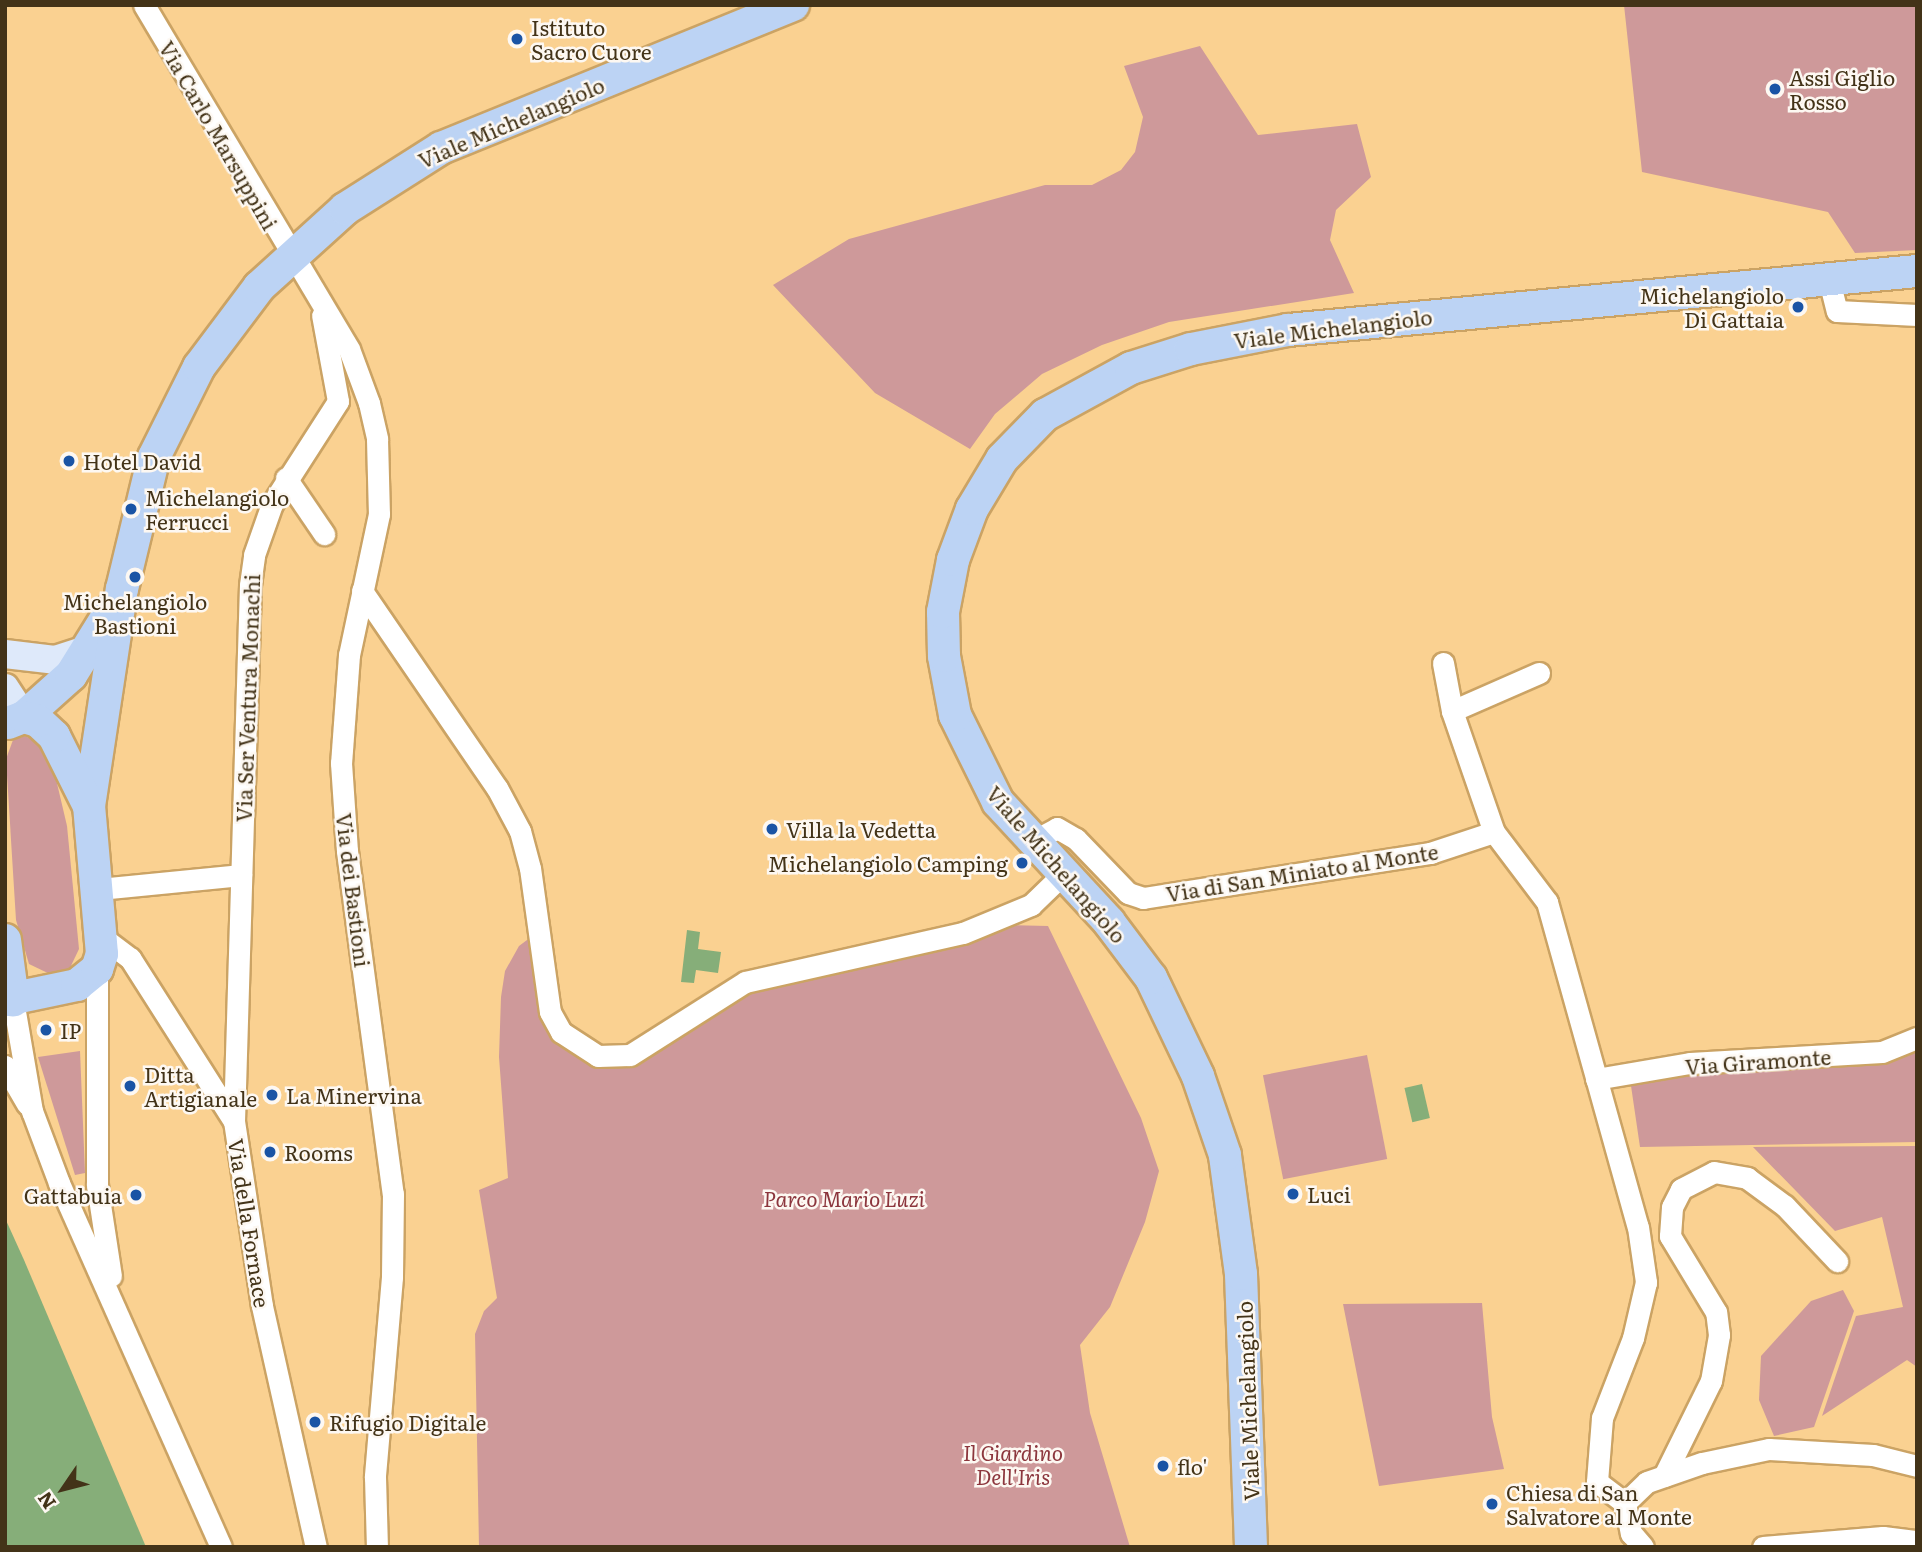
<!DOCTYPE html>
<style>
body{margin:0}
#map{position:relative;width:1922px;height:1552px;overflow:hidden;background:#fad191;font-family:Literata,serif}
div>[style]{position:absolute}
.green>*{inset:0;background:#ce999a;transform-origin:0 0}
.water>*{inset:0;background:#86ae79;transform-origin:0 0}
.roads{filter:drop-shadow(2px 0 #cba364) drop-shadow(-2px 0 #cba364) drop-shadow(0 2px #cba364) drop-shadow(0 -2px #cba364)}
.street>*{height:21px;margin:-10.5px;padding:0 10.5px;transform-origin:10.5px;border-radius:10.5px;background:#fff}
.secondary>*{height:28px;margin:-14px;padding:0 14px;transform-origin:14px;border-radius:14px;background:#dee9fa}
.primary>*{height:32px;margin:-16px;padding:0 16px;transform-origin:16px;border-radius:16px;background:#bcd3f4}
.dots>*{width:19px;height:19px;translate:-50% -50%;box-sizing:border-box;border:4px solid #fdf8f2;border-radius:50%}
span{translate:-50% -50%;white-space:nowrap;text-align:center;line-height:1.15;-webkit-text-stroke:5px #fdf8f2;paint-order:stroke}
.poi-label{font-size:21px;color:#433318}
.left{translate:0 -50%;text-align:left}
.right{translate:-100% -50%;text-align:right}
.street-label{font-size:21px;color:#433318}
.park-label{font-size:21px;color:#8c363d;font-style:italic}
.frame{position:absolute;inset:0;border:7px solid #433318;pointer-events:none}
.north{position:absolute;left:28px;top:1454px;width:70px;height:70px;-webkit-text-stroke:5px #fdf8f2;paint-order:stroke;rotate:235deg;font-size:19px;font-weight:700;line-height:28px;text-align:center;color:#433318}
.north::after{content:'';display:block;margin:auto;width:24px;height:32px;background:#433318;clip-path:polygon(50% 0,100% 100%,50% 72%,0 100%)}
</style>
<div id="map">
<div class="green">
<i style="clip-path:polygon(1624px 5px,1917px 5px,1917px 250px,1855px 253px,1828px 212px,1642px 172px)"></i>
<i style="clip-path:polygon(1200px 46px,1258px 135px,1357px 124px,1371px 177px,1336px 210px,1330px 240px,1354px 293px,1169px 322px,1102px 345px,1042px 374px,995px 414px,970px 449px,875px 393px,773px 285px,849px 239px,1045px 185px,1092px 185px,1121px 170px,1135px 152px,1143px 117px,1124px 66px)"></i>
<i style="clip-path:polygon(25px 736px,35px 741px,52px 762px,67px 826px,79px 949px,69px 970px,54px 976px,29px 964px,16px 920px,6px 759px,13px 740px)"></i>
<i style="clip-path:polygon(1005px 925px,1048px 926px,1141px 1118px,1159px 1171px,1145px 1222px,1110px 1307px,1080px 1345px,1090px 1413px,1130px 1547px,479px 1547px,475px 1334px,484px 1311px,497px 1298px,479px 1190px,508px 1178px,499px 1057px,501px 997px,505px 971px,519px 946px,531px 937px,537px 992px,598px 1064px,747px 987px)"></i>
<i style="clip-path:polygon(1917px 1048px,1917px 1142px,1640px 1147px,1630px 1079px)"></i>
<i style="clip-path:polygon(80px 1051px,85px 1173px,75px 1175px,38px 1057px)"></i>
<i style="left:1367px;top:1055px;width:106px;height:106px;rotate:79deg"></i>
<i style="clip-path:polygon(1916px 1146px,1917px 1367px,1907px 1360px,1822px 1416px,1856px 1316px,1903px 1307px,1882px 1217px,1835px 1231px,1753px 1147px)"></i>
<i style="clip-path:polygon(1843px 1290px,1854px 1311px,1814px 1427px,1774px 1436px,1759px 1400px,1761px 1356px,1811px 1301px)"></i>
<i style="clip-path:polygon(1482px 1303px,1492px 1417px,1504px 1469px,1379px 1486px,1343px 1304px)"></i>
</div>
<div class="water">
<i style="clip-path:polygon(687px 930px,700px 932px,698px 949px,721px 952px,718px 973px,696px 970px,694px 983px,681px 982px)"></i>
<i style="left:1422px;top:1084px;width:35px;height:18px;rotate:77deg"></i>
<i style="clip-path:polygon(5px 1218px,24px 1260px,146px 1547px,5px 1547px)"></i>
</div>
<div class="roads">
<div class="street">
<i style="left:144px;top:5px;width:400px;rotate:59.2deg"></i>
<i style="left:349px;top:349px;width:58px;rotate:69.7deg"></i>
<i style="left:369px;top:403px;width:37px;rotate:77deg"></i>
<i style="left:377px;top:439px;width:75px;rotate:88.5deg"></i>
<i style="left:379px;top:514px;width:144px;rotate:102deg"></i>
<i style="left:349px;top:655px;width:108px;rotate:94.2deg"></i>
<i style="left:341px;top:763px;width:88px;rotate:86.1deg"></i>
<i style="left:347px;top:851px;width:346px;rotate:82.4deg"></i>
<i style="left:393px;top:1194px;width:83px;rotate:90.7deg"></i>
<i style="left:392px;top:1277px;width:201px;rotate:94.9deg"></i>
<i style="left:375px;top:1477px;width:70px;rotate:88.4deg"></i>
<i style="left:1829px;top:280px;width:32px;rotate:76deg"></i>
<i style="left:1837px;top:311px;width:80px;rotate:2.9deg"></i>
<i style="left:286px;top:478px;width:68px;rotate:55.8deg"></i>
<i style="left:362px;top:591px;width:239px;rotate:55.6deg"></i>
<i style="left:497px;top:788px;width:49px;rotate:61.9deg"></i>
<i style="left:520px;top:831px;width:38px;rotate:75deg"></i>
<i style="left:530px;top:868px;width:145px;rotate:82.1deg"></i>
<i style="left:550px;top:1012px;width:23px;rotate:61deg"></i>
<i style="left:561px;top:1032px;width:44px;rotate:33deg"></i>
<i style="left:598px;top:1056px;width:32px;rotate:-2deg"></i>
<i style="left:630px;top:1055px;width:136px;rotate:-32.4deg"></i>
<i style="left:745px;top:982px;width:223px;rotate:-12.7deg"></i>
<i style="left:963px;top:933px;width:74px;rotate:-22.4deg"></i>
<i style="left:1031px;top:905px;width:46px;rotate:-44.1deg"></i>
<i style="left:1443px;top:663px;width:49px;rotate:79.4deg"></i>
<i style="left:1452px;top:711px;width:128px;rotate:70.9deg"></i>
<i style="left:1452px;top:711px;width:95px;rotate:-23.6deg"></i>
<i style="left:1033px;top:841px;width:27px;rotate:-28deg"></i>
<i style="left:1057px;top:828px;width:22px;rotate:30deg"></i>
<i style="left:1076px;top:839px;width:75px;rotate:46.1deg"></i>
<i style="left:1128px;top:893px;width:16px;rotate:18deg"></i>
<i style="left:1143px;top:898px;width:291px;rotate:-8.9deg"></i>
<i style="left:1430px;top:853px;width:67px;rotate:-18.2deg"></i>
<i style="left:1494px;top:832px;width:88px;rotate:52.9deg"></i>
<i style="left:1547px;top:902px;width:337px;rotate:74.4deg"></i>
<i style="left:1638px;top:1227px;width:56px;rotate:81.7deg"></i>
<i style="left:1646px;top:1282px;width:57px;rotate:103.1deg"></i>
<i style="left:1633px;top:1338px;width:86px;rotate:111.2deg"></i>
<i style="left:1602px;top:1418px;width:64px;rotate:94.5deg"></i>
<i style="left:1597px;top:1482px;width:35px;rotate:37deg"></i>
<i style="left:99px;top:889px;width:143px;rotate:-5.6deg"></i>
<i style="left:103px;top:938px;width:34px;rotate:37deg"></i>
<i style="left:130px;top:958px;width:193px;rotate:57.5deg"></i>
<i style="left:234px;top:1121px;width:187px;rotate:81.4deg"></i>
<i style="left:262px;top:1306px;width:247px;rotate:77.4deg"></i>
<i style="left:97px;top:969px;width:216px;rotate:90deg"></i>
<i style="left:97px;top:1185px;width:92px;rotate:81.3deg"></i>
<i style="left:13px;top:1000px;width:113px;rotate:80.3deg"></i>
<i style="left:32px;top:1111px;width:77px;rotate:69.4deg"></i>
<i style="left:59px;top:1183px;width:398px;rotate:66deg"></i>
<i style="left:5px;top:1066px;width:44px;rotate:59.9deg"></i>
<i style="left:1596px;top:1079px;width:95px;rotate:-9.7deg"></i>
<i style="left:1690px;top:1063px;width:192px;rotate:-3.3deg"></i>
<i style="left:1882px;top:1052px;width:38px;rotate:-22deg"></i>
<i style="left:234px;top:1121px;width:536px;rotate:-88.29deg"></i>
<i style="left:250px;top:585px;width:30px;rotate:-82deg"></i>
<i style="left:254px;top:555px;width:54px;rotate:-70.6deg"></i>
<i style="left:272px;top:504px;width:122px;rotate:-57.3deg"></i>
<i style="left:338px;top:401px;width:87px;rotate:-100.5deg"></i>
<i style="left:1664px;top:1476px;width:106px;rotate:-63.7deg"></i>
<i style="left:1711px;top:1381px;width:47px;rotate:-80.1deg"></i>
<i style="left:1719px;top:1335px;width:23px;rotate:-97deg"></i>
<i style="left:1716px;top:1312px;width:89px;rotate:-121.2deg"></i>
<i style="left:1670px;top:1236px;width:29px;rotate:-86deg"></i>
<i style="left:1672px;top:1207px;width:20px;rotate:-63deg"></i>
<i style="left:1681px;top:1189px;width:37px;rotate:-27deg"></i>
<i style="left:1714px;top:1172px;width:34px;rotate:10deg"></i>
<i style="left:1747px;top:1178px;width:47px;rotate:36.4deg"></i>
<i style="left:1785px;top:1206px;width:76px;rotate:46.6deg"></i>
<i style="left:1625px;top:1503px;width:30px;rotate:-44deg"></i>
<i style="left:1647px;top:1482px;width:58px;rotate:-19.1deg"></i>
<i style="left:1702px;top:1463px;width:68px;rotate:-11.8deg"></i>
<i style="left:1769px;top:1449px;width:104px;rotate:3.3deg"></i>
<i style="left:1873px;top:1455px;width:45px;rotate:14deg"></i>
<i style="left:1625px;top:1503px;width:31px;rotate:79deg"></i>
<i style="left:1631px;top:1533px;width:18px;rotate:49deg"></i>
<i style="left:1763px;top:1547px;width:120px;rotate:-4.8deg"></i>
<i style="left:1883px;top:1537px;width:34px;rotate:7deg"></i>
</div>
<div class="secondary">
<i style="left:5px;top:654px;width:50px;rotate:6.8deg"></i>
<i style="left:55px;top:660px;width:38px;rotate:-18deg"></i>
<i style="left:5px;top:688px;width:35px;rotate:57deg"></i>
</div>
<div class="primary">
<i style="left:8px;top:723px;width:17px;rotate:-21deg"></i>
<i style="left:24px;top:717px;width:63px;rotate:-41.8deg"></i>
<i style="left:71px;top:675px;width:78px;rotate:-58.2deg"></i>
<i style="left:89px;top:806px;width:219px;rotate:-81.4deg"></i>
<i style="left:122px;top:589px;width:136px;rotate:-76.4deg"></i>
<i style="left:154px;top:457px;width:101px;rotate:-63.4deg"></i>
<i style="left:199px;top:367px;width:100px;rotate:-53.1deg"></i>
<i style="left:259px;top:287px;width:116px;rotate:-42.2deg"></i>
<i style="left:345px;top:209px;width:114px;rotate:-32.4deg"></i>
<i style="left:441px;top:148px;width:380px;rotate:-22.1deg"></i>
<i style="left:5px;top:940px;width:61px;rotate:82.4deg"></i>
<i style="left:5px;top:1000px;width:74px;rotate:-11.8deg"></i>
<i style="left:77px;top:985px;width:26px;rotate:-39deg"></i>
<i style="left:97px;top:969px;width:16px;rotate:-72deg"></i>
<i style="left:102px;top:954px;width:149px;rotate:-95deg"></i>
<i style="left:89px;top:806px;width:78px;rotate:-116.6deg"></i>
<i style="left:54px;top:736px;width:22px;rotate:-137deg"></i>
<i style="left:38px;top:721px;width:15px;rotate:-164deg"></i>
<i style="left:1251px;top:1547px;width:273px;rotate:-92.1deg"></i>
<i style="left:1241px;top:1274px;width:120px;rotate:-97.7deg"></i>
<i style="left:1225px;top:1155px;width:83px;rotate:-108.9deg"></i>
<i style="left:1198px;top:1076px;width:109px;rotate:-115.6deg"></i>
<i style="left:1151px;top:978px;width:70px;rotate:-126.9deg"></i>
<i style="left:1109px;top:922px;width:163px;rotate:-132.8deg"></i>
<i style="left:998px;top:802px;width:97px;rotate:-116.3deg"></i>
<i style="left:955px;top:715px;width:60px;rotate:-100.6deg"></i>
<i style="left:944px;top:656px;width:44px;rotate:-91.3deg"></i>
<i style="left:943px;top:612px;width:53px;rotate:-79.1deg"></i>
<i style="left:953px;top:560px;width:54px;rotate:-69.6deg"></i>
<i style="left:972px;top:509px;width:58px;rotate:-59deg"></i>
<i style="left:1002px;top:459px;width:62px;rotate:-45.7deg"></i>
<i style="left:1045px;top:415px;width:98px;rotate:-28.7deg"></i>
<i style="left:1131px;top:368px;width:63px;rotate:-17.6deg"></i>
<i style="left:1191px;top:349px;width:99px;rotate:-11.1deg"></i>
<i style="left:1288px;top:330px;width:632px;rotate:-5.36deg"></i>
</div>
</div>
<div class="dots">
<i style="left:517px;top:39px;background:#1a54a5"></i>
<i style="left:1775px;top:89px;background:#1a54a5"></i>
<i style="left:1798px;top:307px;background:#1a54a5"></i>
<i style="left:69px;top:461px;background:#1a54a5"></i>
<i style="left:131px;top:509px;background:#1a54a5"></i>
<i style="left:135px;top:577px;background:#1a54a5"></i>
<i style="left:772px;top:829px;background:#1a54a5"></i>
<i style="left:1022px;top:863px;background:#1a54a5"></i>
<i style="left:46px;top:1030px;background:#1a54a5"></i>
<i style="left:130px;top:1086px;background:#1a54a5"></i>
<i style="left:272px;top:1095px;background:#1a54a5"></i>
<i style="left:270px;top:1152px;background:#1a54a5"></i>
<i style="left:1293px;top:1194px;background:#1a54a5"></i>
<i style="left:136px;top:1195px;background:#1a54a5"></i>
<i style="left:315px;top:1422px;background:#1a54a5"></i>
<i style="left:1163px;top:1466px;background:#1a54a5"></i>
<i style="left:1492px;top:1504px;background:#1a54a5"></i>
</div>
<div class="poi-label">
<span class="left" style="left:531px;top:39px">Istituto<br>Sacro Cuore</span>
<span class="left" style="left:1789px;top:89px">Assi Giglio<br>Rosso</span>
<span class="right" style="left:1784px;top:307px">Michelangiolo<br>Di Gattaia</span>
<span class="left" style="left:83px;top:461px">Hotel David</span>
<span class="left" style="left:145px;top:509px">Michelangiolo<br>Ferrucci</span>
<span style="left:135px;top:613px">Michelangiolo<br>Bastioni</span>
<span class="left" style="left:786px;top:829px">Villa la Vedetta</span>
<span class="right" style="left:1008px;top:863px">Michelangiolo Camping</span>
<span class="left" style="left:60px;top:1030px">IP</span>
<span class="left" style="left:144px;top:1086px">Ditta<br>Artigianale</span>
<span class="left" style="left:286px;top:1095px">La Minervina</span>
<span class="left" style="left:284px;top:1152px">Rooms</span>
<span class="left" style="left:1307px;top:1194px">Luci</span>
<span class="right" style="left:122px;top:1195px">Gattabuia</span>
<span class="left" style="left:329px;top:1422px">Rifugio Digitale</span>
<span class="left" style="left:1177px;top:1466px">flo'</span>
<span class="left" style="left:1506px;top:1504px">Chiesa di San<br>Salvatore al Monte</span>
</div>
<div class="street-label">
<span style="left:511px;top:122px;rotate:-23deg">Viale Michelangiolo</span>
<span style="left:219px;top:135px;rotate:60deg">Via Carlo Marsuppini</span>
<span style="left:1333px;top:328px;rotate:-7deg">Viale Michelangiolo</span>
<span style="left:247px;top:698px;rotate:-88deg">Via Ser Ventura Monachi</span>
<span style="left:1057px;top:864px;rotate:49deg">Viale Michelangiolo</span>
<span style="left:1302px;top:872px;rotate:-9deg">Via di San Miniato al Monte</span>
<span style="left:354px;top:890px;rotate:83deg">Via dei Bastioni</span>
<span style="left:1758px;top:1061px;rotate:-4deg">Via Giramonte</span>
<span style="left:250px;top:1223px;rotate:81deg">Via della Fornace</span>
<span style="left:1247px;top:1401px;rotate:-92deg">Viale Michelangiolo</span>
</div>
<div class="park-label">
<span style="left:844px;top:1198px">Parco Mario Luzi</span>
<span style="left:1013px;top:1464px">Il Giardino<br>Dell'Iris</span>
</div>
<div class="frame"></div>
<div class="north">N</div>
</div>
